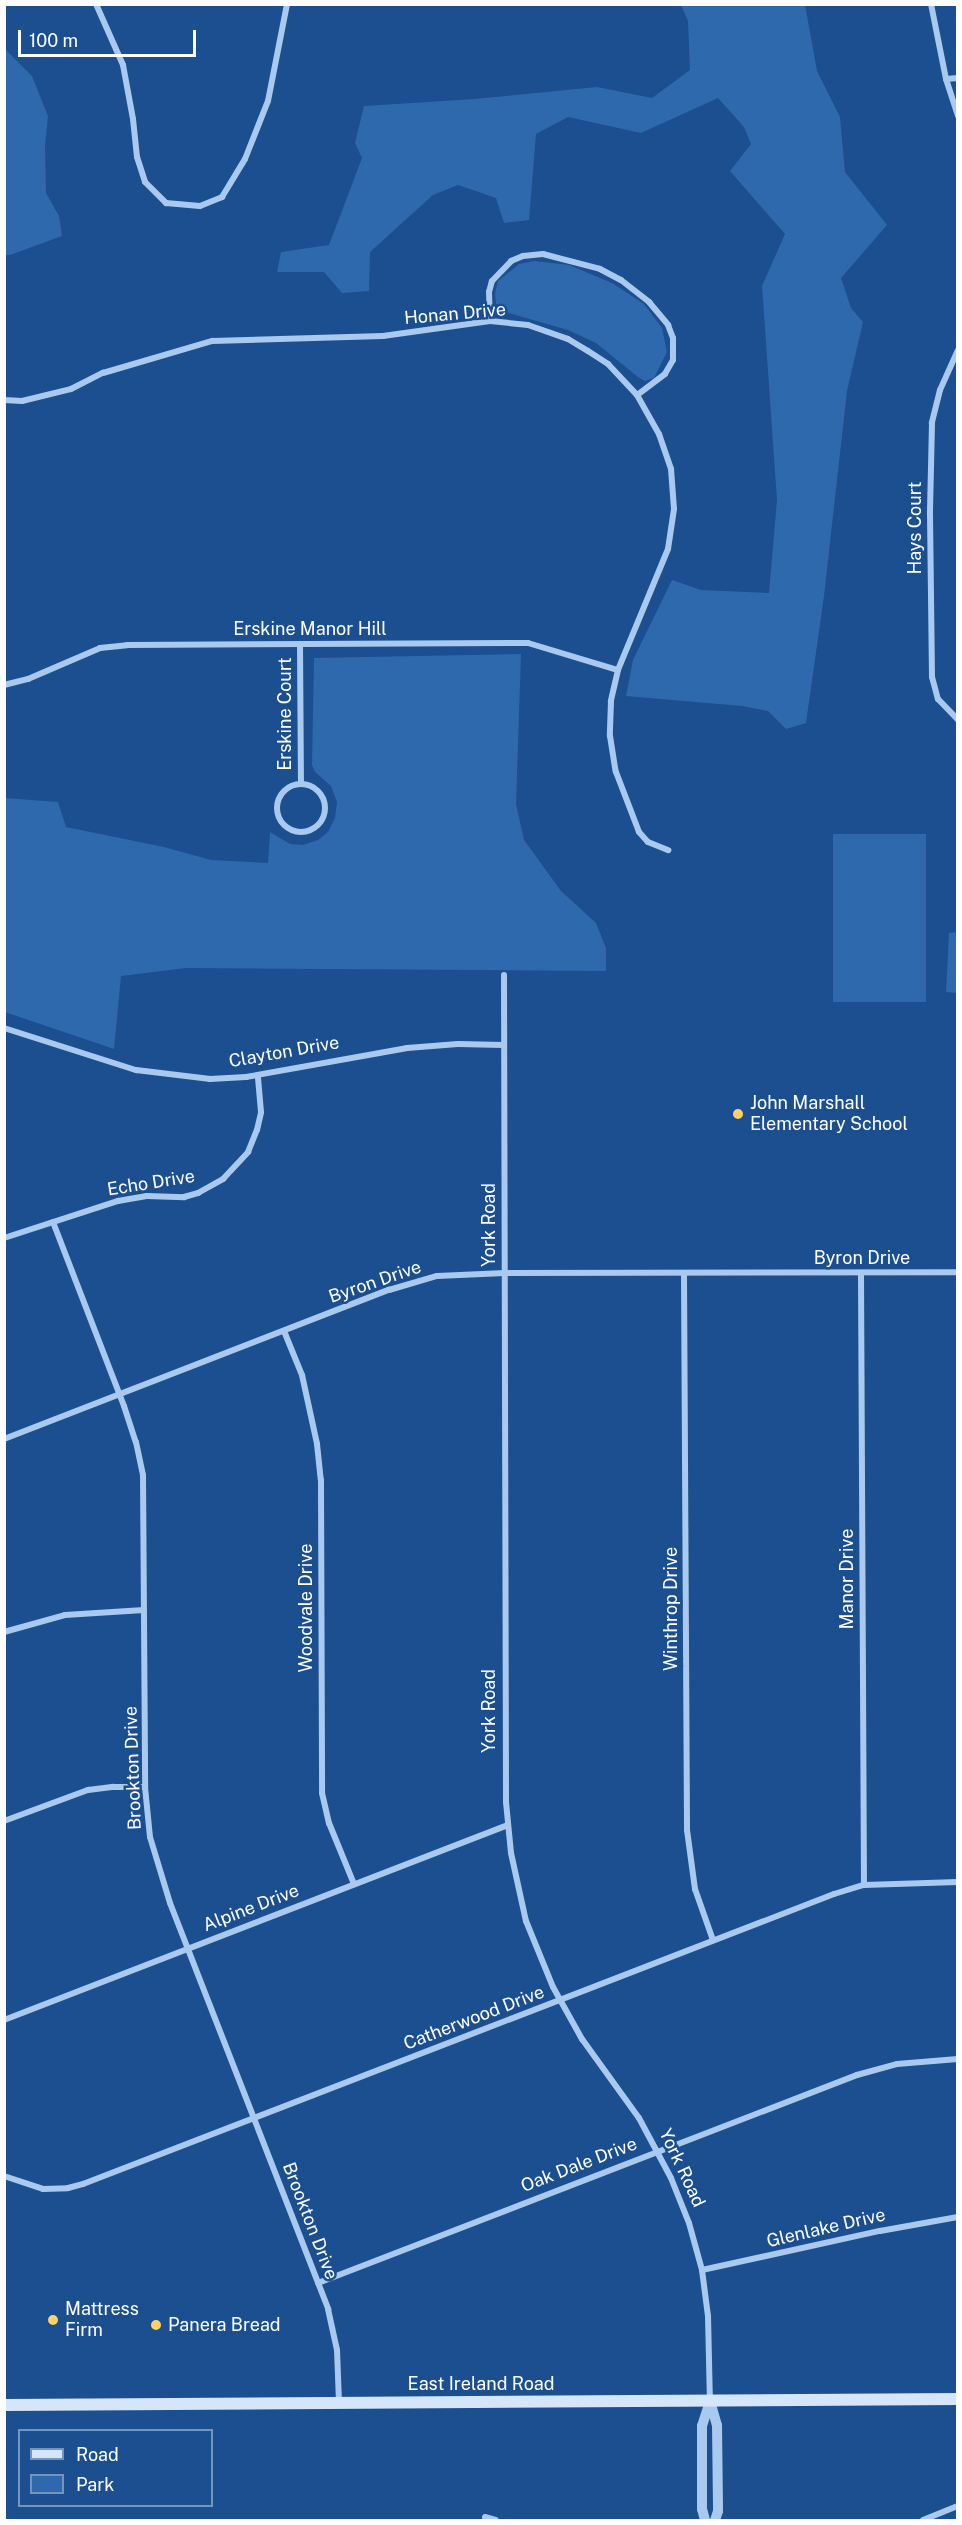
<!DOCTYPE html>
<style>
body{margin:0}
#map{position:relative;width:962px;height:2525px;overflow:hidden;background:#1b4f8f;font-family:"Public Sans",sans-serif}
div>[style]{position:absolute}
.green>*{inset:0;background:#2e69ad;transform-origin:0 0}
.minor>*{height:6px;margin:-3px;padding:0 3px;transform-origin:3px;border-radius:3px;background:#a9c9ee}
.minor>.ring{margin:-3px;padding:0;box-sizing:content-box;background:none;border:6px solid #a9c9ee;border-radius:50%}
.tertiary>*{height:10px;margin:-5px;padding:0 5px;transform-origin:5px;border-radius:5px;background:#a9c9ee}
.secondary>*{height:12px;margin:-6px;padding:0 6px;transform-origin:6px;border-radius:6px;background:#d6e6fa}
.dots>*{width:16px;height:16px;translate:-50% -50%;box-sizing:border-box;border:3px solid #1b4f8f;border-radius:50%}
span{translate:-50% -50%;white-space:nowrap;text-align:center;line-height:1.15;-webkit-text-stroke:5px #1b4f8f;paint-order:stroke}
.street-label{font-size:18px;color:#fff}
.poi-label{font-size:18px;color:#fff}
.left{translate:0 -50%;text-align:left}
.frame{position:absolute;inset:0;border:6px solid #fff;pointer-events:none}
.legend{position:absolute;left:18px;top:2429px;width:195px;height:78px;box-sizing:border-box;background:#1b4f8f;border:2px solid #7695bc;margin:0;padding:8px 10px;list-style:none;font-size:18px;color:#fff}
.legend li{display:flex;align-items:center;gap:12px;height:30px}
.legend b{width:30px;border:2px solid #7695bc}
.scale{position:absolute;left:18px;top:30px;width:178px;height:27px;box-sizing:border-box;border:3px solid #fff;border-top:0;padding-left:8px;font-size:18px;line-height:21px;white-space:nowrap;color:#fff;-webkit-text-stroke:4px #1b4f8f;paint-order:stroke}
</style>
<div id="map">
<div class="green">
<i style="clip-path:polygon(681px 5px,805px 5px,817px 71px,840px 117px,845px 172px,887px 225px,841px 278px,851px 308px,863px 322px,847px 391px,824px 596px,806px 723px,786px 729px,768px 711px,742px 706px,626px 696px,633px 660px,672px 580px,701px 590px,769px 593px,777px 500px,762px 286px,785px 234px,730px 171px,751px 144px,744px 127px,718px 98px,641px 133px,568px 117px,536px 134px,529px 220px,504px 223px,496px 198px,458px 185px,433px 195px,370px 252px,369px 291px,342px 293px,324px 272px,277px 272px,281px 252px,329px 245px,362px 158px,355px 143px,364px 106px,475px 99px,597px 87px,652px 98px,690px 70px,688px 21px)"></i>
<i style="clip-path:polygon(5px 49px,32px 76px,48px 116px,45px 147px,46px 193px,59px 216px,62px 236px,10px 255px,4px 255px)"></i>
<i style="clip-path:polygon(535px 261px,569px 265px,612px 283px,644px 304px,662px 328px,667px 352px,654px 378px,645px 381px,638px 377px,596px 343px,568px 330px,502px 311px,496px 305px,495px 294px,498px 281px,519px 264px)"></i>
<i style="clip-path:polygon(521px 654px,516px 804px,524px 840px,561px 891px,596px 923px,606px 948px,606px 971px,186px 968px,121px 976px,114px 1049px,5px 1012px,5px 798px,58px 802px,66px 827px,164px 847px,211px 860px,268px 863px,270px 832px,290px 844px,303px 845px,318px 840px,328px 832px,335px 818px,337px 802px,331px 786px,315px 772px,312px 765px,314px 658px)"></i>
<i style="left:833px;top:834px;width:93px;height:168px"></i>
<i style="clip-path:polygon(957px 932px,957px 993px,946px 992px,949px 933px)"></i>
</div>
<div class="minor">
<i style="left:96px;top:4px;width:67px;rotate:66.1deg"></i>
<i style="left:123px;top:65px;width:55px;rotate:79.5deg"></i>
<i style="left:133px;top:119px;width:38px;rotate:84deg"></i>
<i style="left:137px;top:157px;width:26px;rotate:72deg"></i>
<i style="left:145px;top:182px;width:30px;rotate:45deg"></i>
<i style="left:166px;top:203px;width:34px;rotate:5deg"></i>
<i style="left:200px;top:206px;width:24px;rotate:-22deg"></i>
<i style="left:222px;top:197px;width:44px;rotate:-58.8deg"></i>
<i style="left:245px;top:159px;width:62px;rotate:-68.4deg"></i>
<i style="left:268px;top:101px;width:99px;rotate:-78.9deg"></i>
<i style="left:931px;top:4px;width:76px;rotate:78.7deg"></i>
<i style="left:946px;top:79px;width:39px;rotate:72deg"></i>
<i style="left:946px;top:79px;width:12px;rotate:-5deg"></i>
<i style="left:490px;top:321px;width:29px;rotate:-92deg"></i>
<i style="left:489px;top:292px;width:11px;rotate:-75deg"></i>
<i style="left:492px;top:281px;width:28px;rotate:-46deg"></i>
<i style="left:511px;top:261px;width:13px;rotate:-23deg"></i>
<i style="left:523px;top:256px;width:20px;rotate:-6deg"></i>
<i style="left:543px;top:254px;width:59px;rotate:14.7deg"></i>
<i style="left:600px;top:269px;width:24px;rotate:28deg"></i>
<i style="left:621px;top:280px;width:36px;rotate:38deg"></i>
<i style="left:649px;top:302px;width:30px;rotate:50deg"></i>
<i style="left:668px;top:325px;width:14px;rotate:69deg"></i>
<i style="left:673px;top:338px;width:22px;rotate:90deg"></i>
<i style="left:673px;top:360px;width:16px;rotate:120deg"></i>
<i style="left:665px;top:374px;width:35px;rotate:143deg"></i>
<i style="left:958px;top:350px;width:44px;rotate:114.2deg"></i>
<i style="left:940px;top:390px;width:34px;rotate:104deg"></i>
<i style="left:932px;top:423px;width:91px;rotate:91.3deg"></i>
<i style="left:930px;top:514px;width:163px;rotate:89.3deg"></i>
<i style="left:932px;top:677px;width:23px;rotate:75deg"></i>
<i style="left:938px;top:699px;width:29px;rotate:46deg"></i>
<i style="left:4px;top:400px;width:18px;rotate:3deg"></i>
<i style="left:22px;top:401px;width:50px;rotate:-13.8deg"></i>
<i style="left:71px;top:389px;width:36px;rotate:-27deg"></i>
<i style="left:103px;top:373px;width:114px;rotate:-16.4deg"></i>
<i style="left:212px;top:341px;width:171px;rotate:-1.7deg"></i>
<i style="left:383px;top:336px;width:108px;rotate:-8deg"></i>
<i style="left:490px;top:321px;width:38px;rotate:6deg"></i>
<i style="left:528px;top:325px;width:42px;rotate:19.3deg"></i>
<i style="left:568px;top:339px;width:23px;rotate:31deg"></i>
<i style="left:588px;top:351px;width:24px;rotate:33deg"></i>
<i style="left:608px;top:364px;width:42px;rotate:46.9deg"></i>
<i style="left:637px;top:395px;width:45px;rotate:60.6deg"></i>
<i style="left:659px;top:434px;width:37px;rotate:71deg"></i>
<i style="left:671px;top:469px;width:40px;rotate:85.7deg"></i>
<i style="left:674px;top:509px;width:40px;rotate:98.5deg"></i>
<i style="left:668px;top:549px;width:131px;rotate:112.5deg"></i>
<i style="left:618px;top:670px;width:32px;rotate:103deg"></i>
<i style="left:611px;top:701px;width:35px;rotate:92deg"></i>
<i style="left:610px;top:736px;width:36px;rotate:81deg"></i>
<i style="left:616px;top:772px;width:64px;rotate:69deg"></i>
<i style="left:639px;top:832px;width:13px;rotate:48deg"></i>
<i style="left:648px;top:842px;width:22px;rotate:22deg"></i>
<i style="left:300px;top:644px;width:139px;rotate:89.6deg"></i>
<i style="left:4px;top:685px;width:25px;rotate:-14deg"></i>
<i style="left:28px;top:679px;width:78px;rotate:-23.3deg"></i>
<i style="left:100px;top:648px;width:27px;rotate:-6deg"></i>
<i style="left:127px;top:645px;width:401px;rotate:-0.3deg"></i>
<i style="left:528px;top:643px;width:94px;rotate:16.7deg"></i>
<i class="ring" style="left:277px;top:784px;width:42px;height:42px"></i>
<i style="left:504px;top:975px;width:827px;rotate:89.86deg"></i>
<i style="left:506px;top:1802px;width:51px;rotate:84.4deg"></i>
<i style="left:511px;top:1853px;width:70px;rotate:77.6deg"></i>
<i style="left:526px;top:1921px;width:71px;rotate:67.8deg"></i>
<i style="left:553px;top:1987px;width:60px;rotate:60.9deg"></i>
<i style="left:582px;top:2039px;width:97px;rotate:54.2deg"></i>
<i style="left:639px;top:2118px;width:68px;rotate:61.9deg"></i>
<i style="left:671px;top:2178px;width:48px;rotate:68.2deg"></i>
<i style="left:689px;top:2223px;width:49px;rotate:74.5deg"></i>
<i style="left:702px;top:2270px;width:46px;rotate:82.6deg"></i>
<i style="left:708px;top:2316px;width:85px;rotate:88.7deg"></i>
<i style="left:4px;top:1028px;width:139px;rotate:17.7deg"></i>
<i style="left:136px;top:1070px;width:75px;rotate:6.9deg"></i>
<i style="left:210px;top:1079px;width:36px;rotate:-3deg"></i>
<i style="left:246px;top:1077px;width:164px;rotate:-10.2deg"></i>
<i style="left:407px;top:1048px;width:51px;rotate:-4.5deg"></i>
<i style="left:458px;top:1044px;width:45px;rotate:1.3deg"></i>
<i style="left:53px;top:1222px;width:197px;rotate:68.9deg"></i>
<i style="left:124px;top:1406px;width:38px;rotate:72deg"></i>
<i style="left:136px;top:1442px;width:34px;rotate:78deg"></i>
<i style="left:143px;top:1475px;width:312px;rotate:89.6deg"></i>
<i style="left:145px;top:1787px;width:50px;rotate:84.3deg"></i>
<i style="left:150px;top:1837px;width:69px;rotate:73.1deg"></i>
<i style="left:170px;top:1903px;width:436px;rotate:68.7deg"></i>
<i style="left:328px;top:2309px;width:42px;rotate:77.6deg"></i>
<i style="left:337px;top:2350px;width:53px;rotate:87.8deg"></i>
<i style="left:4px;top:1238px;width:120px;rotate:-18deg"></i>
<i style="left:118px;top:1201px;width:29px;rotate:-10deg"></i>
<i style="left:147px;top:1196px;width:37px;rotate:2deg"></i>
<i style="left:184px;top:1197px;width:15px;rotate:-16deg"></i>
<i style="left:198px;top:1193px;width:29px;rotate:-29deg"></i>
<i style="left:223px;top:1179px;width:37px;rotate:-47deg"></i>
<i style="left:248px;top:1152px;width:24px;rotate:-68deg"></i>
<i style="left:257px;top:1130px;width:18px;rotate:-77deg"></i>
<i style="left:261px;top:1112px;width:37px;rotate:-95deg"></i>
<i style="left:861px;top:1273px;width:612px;rotate:89.72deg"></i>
<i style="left:684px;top:1274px;width:556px;rotate:89.69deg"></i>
<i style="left:687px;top:1830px;width:60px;rotate:82.3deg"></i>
<i style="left:695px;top:1889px;width:54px;rotate:70.6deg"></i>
<i style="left:284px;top:1331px;width:48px;rotate:67.8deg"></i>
<i style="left:302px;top:1375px;width:71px;rotate:77.7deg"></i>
<i style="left:317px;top:1444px;width:36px;rotate:84deg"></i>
<i style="left:321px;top:1480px;width:313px;rotate:89.8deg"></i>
<i style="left:322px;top:1793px;width:31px;rotate:77deg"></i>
<i style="left:329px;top:1823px;width:66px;rotate:67.7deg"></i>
<i style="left:4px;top:1439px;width:413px;rotate:-21.2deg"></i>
<i style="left:389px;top:1290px;width:50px;rotate:-16.3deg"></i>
<i style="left:437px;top:1276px;width:68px;rotate:-2.5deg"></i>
<i style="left:505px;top:1273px;width:453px;rotate:-0.1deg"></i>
<i style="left:4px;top:1632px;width:63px;rotate:-15.6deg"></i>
<i style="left:65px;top:1615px;width:79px;rotate:-3.6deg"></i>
<i style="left:4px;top:1821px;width:90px;rotate:-20.3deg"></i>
<i style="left:88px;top:1790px;width:26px;rotate:-7deg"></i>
<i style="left:114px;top:1787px;width:31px"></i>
<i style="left:4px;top:2020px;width:540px;rotate:-21.15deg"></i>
<i style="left:4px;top:2176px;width:41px;rotate:18.4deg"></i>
<i style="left:43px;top:2189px;width:25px;rotate:-2deg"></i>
<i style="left:68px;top:2188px;width:16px;rotate:-15deg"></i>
<i style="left:83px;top:2184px;width:805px;rotate:-21.11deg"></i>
<i style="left:834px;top:1894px;width:31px;rotate:-17deg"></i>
<i style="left:864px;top:1885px;width:94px;rotate:-1.8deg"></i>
<i style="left:702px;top:2270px;width:182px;rotate:-12.4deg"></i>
<i style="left:880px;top:2231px;width:79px;rotate:-10.2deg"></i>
<i style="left:318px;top:2283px;width:578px;rotate:-21.1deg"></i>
<i style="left:857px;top:2075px;width:41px;rotate:-15.4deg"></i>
<i style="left:897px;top:2064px;width:61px;rotate:-4.7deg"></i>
<i style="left:485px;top:2517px;width:11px;rotate:15deg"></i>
<i style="left:923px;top:2520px;width:38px;rotate:-22deg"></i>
</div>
<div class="tertiary">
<i style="left:710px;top:2401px;width:25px;rotate:74deg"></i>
<i style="left:717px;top:2425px;width:86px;rotate:89.3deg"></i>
<i style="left:718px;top:2511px;width:9px;rotate:108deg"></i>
<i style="left:705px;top:2520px;width:11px;rotate:-105deg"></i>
<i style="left:702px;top:2509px;width:83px;rotate:-90deg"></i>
<i style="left:702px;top:2426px;width:26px;rotate:-72deg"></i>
</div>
<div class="secondary">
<i style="left:4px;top:2405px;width:954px;rotate:-0.36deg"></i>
</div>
<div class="dots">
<i style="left:738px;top:1114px;background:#ffd166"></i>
<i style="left:53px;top:2320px;background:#ffd166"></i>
<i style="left:156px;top:2325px;background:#ffd166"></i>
</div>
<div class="street-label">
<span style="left:455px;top:314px;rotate:-5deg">Honan Drive</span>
<span style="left:915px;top:528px;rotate:-90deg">Hays Court</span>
<span style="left:310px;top:629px">Erskine Manor Hill</span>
<span style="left:285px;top:714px;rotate:-90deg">Erskine Court</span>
<span style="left:284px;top:1052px;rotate:-10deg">Clayton Drive</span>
<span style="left:151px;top:1183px;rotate:-9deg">Echo Drive</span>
<span style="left:489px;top:1225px;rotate:-90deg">York Road</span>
<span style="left:862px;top:1258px">Byron Drive</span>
<span style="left:375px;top:1282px;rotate:-19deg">Byron Drive</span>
<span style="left:847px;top:1579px;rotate:-90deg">Manor Drive</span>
<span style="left:306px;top:1608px;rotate:-90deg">Woodvale Drive</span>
<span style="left:671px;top:1609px;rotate:-90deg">Winthrop Drive</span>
<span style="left:489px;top:1711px;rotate:-90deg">York Road</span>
<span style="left:133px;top:1768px;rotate:-92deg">Brookton Drive</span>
<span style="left:251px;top:1908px;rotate:-21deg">Alpine Drive</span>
<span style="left:474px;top:2018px;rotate:-21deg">Catherwood Drive</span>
<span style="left:579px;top:2165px;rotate:-21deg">Oak Dale Drive</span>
<span style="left:682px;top:2168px;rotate:65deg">York Road</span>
<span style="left:310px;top:2221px;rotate:69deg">Brookton Drive</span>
<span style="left:826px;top:2228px;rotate:-13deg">Glenlake Drive</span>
<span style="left:481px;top:2384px">East Ireland Road</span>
</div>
<div class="poi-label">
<span class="left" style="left:750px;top:1114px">John Marshall<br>Elementary School</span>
<span class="left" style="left:65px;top:2320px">Mattress<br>Firm</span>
<span class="left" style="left:168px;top:2325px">Panera Bread</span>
</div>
<div class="frame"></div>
<ul class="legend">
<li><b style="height:8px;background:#d6e6fa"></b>Road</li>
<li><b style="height:16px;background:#2e69ad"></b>Park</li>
</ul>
<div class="scale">100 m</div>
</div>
